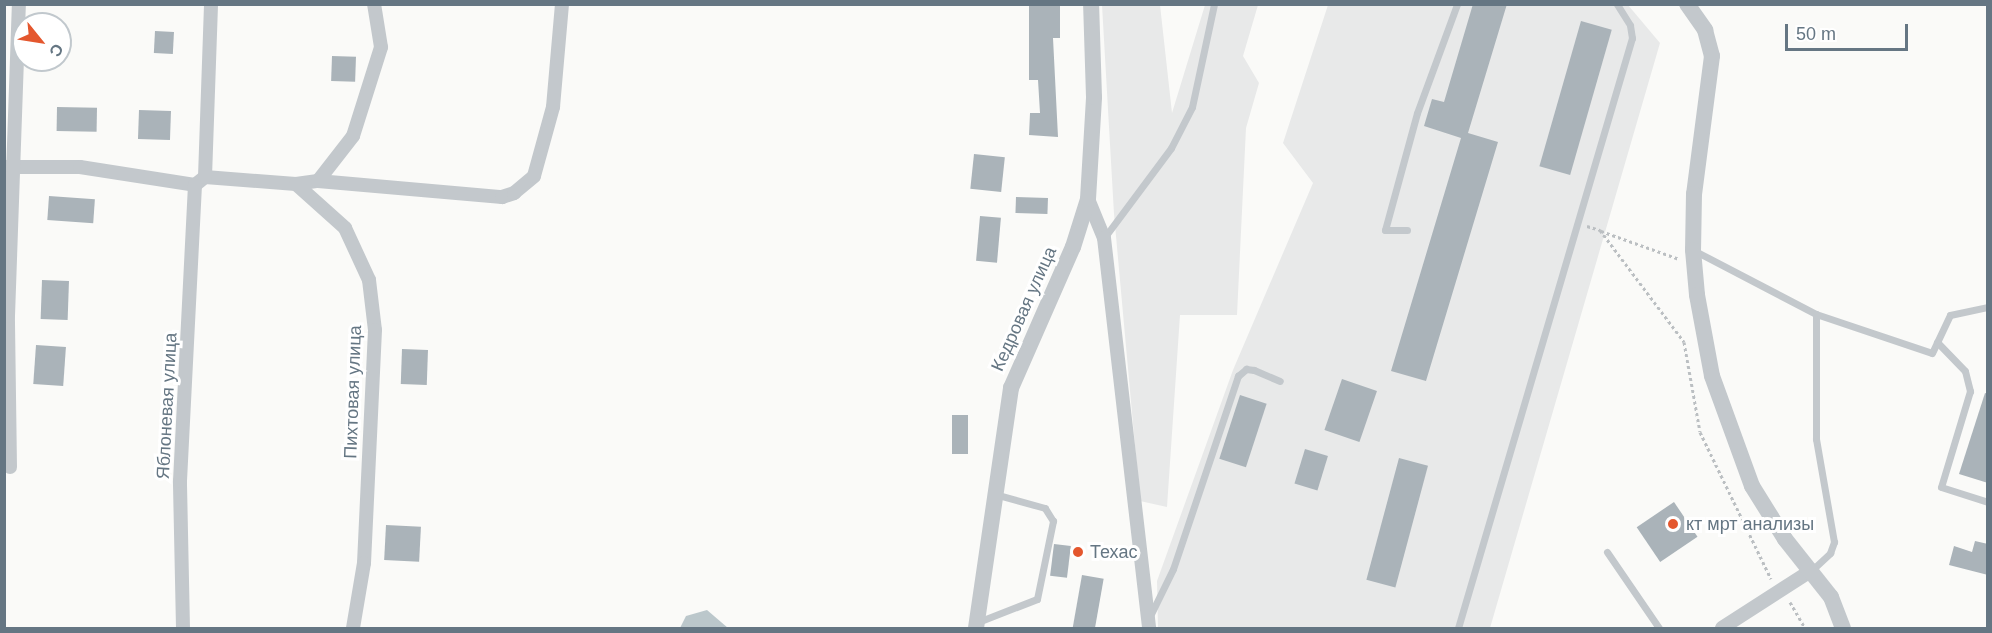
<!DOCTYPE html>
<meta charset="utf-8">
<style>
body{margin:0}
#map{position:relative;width:1992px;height:633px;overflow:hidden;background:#fafaf8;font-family:Arial,sans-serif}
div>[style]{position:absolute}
.built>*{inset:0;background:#e8e9e9}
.water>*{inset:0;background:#bbc7cb}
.building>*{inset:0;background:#aab3b9;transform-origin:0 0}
.path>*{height:3px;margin-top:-1.5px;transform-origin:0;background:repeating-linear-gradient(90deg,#bbbfc2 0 3px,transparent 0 6px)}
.service>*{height:7px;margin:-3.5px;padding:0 3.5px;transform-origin:3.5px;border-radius:3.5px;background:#c3c8cc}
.minor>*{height:14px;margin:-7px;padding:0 7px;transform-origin:7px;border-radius:7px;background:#c3c8cc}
.tertiary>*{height:16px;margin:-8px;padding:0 8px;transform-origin:8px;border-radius:8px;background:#c3c8cc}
.dots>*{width:16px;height:16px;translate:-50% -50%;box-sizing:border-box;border:3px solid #fff;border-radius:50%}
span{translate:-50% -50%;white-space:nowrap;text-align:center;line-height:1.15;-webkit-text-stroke:6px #fff;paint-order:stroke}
.street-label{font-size:18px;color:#657683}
.poi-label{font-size:18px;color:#657683}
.left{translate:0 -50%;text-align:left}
.frame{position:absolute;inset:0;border:6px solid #657683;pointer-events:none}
.north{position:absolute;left:12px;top:12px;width:60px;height:60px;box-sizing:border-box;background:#fff;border:2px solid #c1c8cd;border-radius:50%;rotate:120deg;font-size:16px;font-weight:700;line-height:24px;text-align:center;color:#657683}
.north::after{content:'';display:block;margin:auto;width:21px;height:27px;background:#e4572e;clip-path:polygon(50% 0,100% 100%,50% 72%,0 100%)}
.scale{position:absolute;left:1785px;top:24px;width:123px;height:27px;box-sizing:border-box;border:3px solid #657683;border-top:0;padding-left:8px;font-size:18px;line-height:21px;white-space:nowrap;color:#657683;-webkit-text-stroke:4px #fff;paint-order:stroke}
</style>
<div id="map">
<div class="built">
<i style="clip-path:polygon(1102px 5px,1160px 5px,1172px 113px,1205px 5px,1258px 5px,1243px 56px,1259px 83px,1246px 128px,1237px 315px,1180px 315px,1167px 507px,1140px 501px,1114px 214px)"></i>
<i style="clip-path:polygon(1328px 5px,1628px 5px,1660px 43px,1490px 628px,1158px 628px,1157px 581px,1233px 370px,1313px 183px,1283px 143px)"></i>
</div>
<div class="water">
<i style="clip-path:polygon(707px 610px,728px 628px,680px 628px,686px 616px)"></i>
</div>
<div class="building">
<i style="clip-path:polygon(1029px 4px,1060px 4px,1060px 38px,1053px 38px,1058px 137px,1029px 135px,1030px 113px,1040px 113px,1038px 80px,1029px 80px)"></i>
<i style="clip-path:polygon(1473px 4px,1507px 4px,1468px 133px,1498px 142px,1426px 381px,1391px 371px,1461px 138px,1424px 126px,1432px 99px,1444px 102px)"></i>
<i style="left:1581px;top:21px;width:32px;height:151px;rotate:16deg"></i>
<i style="left:155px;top:31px;width:19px;height:22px;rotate:3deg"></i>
<i style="left:332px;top:56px;width:24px;height:25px;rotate:2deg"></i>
<i style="left:57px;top:107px;width:40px;height:24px;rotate:1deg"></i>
<i style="left:139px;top:110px;width:32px;height:29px;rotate:2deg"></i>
<i style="left:974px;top:154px;width:31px;height:35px;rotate:6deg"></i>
<i style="left:49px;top:196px;width:46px;height:24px;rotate:4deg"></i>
<i style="left:1016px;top:197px;width:32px;height:16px;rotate:2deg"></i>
<i style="left:980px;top:216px;width:21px;height:45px;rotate:5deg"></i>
<i style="left:42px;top:280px;width:27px;height:39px;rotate:2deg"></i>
<i style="left:36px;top:345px;width:30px;height:39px;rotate:4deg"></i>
<i style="left:402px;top:349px;width:26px;height:35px;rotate:2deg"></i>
<i style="left:1342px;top:379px;width:37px;height:54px;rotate:19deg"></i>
<i style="clip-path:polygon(1985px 393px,1988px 394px,1988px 483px,1959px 474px)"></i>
<i style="left:1240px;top:395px;width:28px;height:67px;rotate:18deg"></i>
<i style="left:952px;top:415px;width:16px;height:39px"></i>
<i style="left:1305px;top:449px;width:24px;height:36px;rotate:17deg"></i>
<i style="left:1399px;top:458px;width:30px;height:126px;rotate:15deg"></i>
<i style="left:1674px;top:502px;width:42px;height:45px;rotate:56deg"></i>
<i style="left:386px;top:525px;width:35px;height:35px;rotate:3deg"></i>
<i style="clip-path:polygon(1975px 541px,1988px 544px,1988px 575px,1949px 565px,1954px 546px,1972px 552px)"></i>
<i style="left:1054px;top:544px;width:17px;height:32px;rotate:7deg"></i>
<i style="left:1082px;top:575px;width:22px;height:54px;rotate:10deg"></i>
</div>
<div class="path">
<i style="left:1587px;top:226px;width:14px;rotate:17deg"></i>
<i style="left:1600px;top:230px;width:140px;rotate:53.1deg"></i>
<i style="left:1684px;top:342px;width:91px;rotate:79.9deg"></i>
<i style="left:1700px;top:432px;width:163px;rotate:64.2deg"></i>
<i style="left:1601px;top:231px;width:83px;rotate:19.7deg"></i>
<i style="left:1790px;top:602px;width:30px;rotate:60deg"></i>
</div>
<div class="service">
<i style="left:1407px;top:230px;width:22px;rotate:180deg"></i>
<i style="left:1385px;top:230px;width:121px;rotate:-74.7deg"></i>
<i style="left:1417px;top:113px;width:116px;rotate:-69.8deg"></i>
<i style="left:1104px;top:238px;width:112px;rotate:-53.3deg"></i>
<i style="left:1171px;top:148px;width:46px;rotate:-62.9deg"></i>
<i style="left:1192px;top:107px;width:105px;rotate:-77.9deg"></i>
<i style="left:1695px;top:251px;width:136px;rotate:27.5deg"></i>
<i style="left:1816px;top:314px;width:122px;rotate:18.6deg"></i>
<i style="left:1932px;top:353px;width:42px;rotate:-64.7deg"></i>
<i style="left:1950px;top:315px;width:39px;rotate:-12deg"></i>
<i style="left:1937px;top:342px;width:40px;rotate:46deg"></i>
<i style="left:1965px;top:371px;width:21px;rotate:76deg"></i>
<i style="left:1970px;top:391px;width:100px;rotate:106.8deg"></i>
<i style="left:1941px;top:487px;width:49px;rotate:17.7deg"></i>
<i style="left:1607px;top:552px;width:92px;rotate:55.6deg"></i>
<i style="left:1812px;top:570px;width:25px;rotate:-43deg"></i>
<i style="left:1830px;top:553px;width:12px;rotate:-70deg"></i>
<i style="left:1834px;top:542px;width:105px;rotate:-99.9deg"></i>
<i style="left:1816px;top:439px;width:125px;rotate:-90deg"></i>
<i style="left:1150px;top:616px;width:52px;rotate:-63.9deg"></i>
<i style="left:1173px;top:569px;width:204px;rotate:-71.4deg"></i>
<i style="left:1238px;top:376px;width:11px;rotate:-41deg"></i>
<i style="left:1246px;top:369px;width:8px;rotate:7deg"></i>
<i style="left:1254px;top:370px;width:28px;rotate:23deg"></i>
<i style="left:978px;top:622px;width:63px;rotate:-21.3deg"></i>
<i style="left:1037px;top:599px;width:80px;rotate:-78.4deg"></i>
<i style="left:1053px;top:521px;width:15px;rotate:-122deg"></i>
<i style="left:1045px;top:508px;width:52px;rotate:-164.4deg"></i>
<i style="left:1458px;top:628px;width:615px;rotate:-73.57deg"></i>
<i style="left:1632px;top:38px;width:13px;rotate:-99deg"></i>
<i style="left:1630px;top:25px;width:25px;rotate:-122deg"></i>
</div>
<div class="minor">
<i style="left:4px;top:167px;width:76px"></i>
<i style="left:80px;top:167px;width:116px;rotate:8.9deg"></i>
<i style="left:195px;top:185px;width:13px;rotate:-39deg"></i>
<i style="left:205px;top:177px;width:91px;rotate:4.4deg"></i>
<i style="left:296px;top:184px;width:22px;rotate:-8deg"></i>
<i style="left:318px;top:181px;width:185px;rotate:5deg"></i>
<i style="left:502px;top:197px;width:13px;rotate:-18deg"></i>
<i style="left:514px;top:193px;width:26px;rotate:-40deg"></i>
<i style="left:534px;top:176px;width:72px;rotate:-74.6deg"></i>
<i style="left:553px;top:107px;width:103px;rotate:-85deg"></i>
<i style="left:205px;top:177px;width:173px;rotate:-88deg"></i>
<i style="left:318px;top:181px;width:57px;rotate:-52.1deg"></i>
<i style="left:353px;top:136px;width:93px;rotate:-72.5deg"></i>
<i style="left:381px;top:47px;width:44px;rotate:-99.2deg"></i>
<i style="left:296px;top:184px;width:66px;rotate:41.9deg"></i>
<i style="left:345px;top:228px;width:57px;rotate:65.2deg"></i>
<i style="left:369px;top:280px;width:50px;rotate:83.2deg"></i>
<i style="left:375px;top:330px;width:233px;rotate:92.7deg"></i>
<i style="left:364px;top:563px;width:66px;rotate:99.6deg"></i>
<i style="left:1088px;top:199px;width:42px;rotate:67.7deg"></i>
<i style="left:1104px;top:238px;width:393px;rotate:83.4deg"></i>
<i style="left:10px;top:467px;width:151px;rotate:-90.8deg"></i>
<i style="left:8px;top:316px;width:312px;rotate:-88deg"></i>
<i style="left:183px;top:628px;width:147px;rotate:-91.2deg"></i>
<i style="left:180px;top:481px;width:296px;rotate:-87.1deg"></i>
<i style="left:1722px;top:628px;width:107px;rotate:-32.8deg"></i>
</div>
<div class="tertiary">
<i style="left:1687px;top:4px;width:32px;rotate:55deg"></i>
<i style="left:1705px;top:30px;width:27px;rotate:75deg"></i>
<i style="left:1712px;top:56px;width:139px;rotate:97.4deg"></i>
<i style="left:1694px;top:194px;width:56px;rotate:91deg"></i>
<i style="left:1693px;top:250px;width:45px;rotate:84.9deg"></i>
<i style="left:1697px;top:295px;width:82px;rotate:79.5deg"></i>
<i style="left:1712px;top:376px;width:117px;rotate:70deg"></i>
<i style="left:1752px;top:486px;width:62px;rotate:58.1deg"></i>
<i style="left:1785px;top:539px;width:74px;rotate:51.6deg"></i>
<i style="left:1831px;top:597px;width:33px;rotate:69deg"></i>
<i style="left:976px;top:628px;width:243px;rotate:-81.7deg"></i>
<i style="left:1011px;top:388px;width:154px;rotate:-66.3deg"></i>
<i style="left:1073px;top:247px;width:50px;rotate:-72.6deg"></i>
<i style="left:1088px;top:199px;width:102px;rotate:-86.6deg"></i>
<i style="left:1094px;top:97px;width:93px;rotate:-91.8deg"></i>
</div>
<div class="dots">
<i style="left:1673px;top:524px;background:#e4572e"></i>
<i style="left:1078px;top:552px;background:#e4572e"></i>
</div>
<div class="street-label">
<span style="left:1024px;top:309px;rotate:-66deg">Кедровая улица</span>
<span style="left:353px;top:392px;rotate:-88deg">Пихтовая улица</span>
<span style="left:167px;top:406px;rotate:-87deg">Яблоневая улица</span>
</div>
<div class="poi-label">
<span class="left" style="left:1686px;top:524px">кт мрт анализы</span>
<span class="left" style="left:1090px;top:552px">Техас</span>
</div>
<div class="frame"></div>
<div class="north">С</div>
<div class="scale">50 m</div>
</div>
